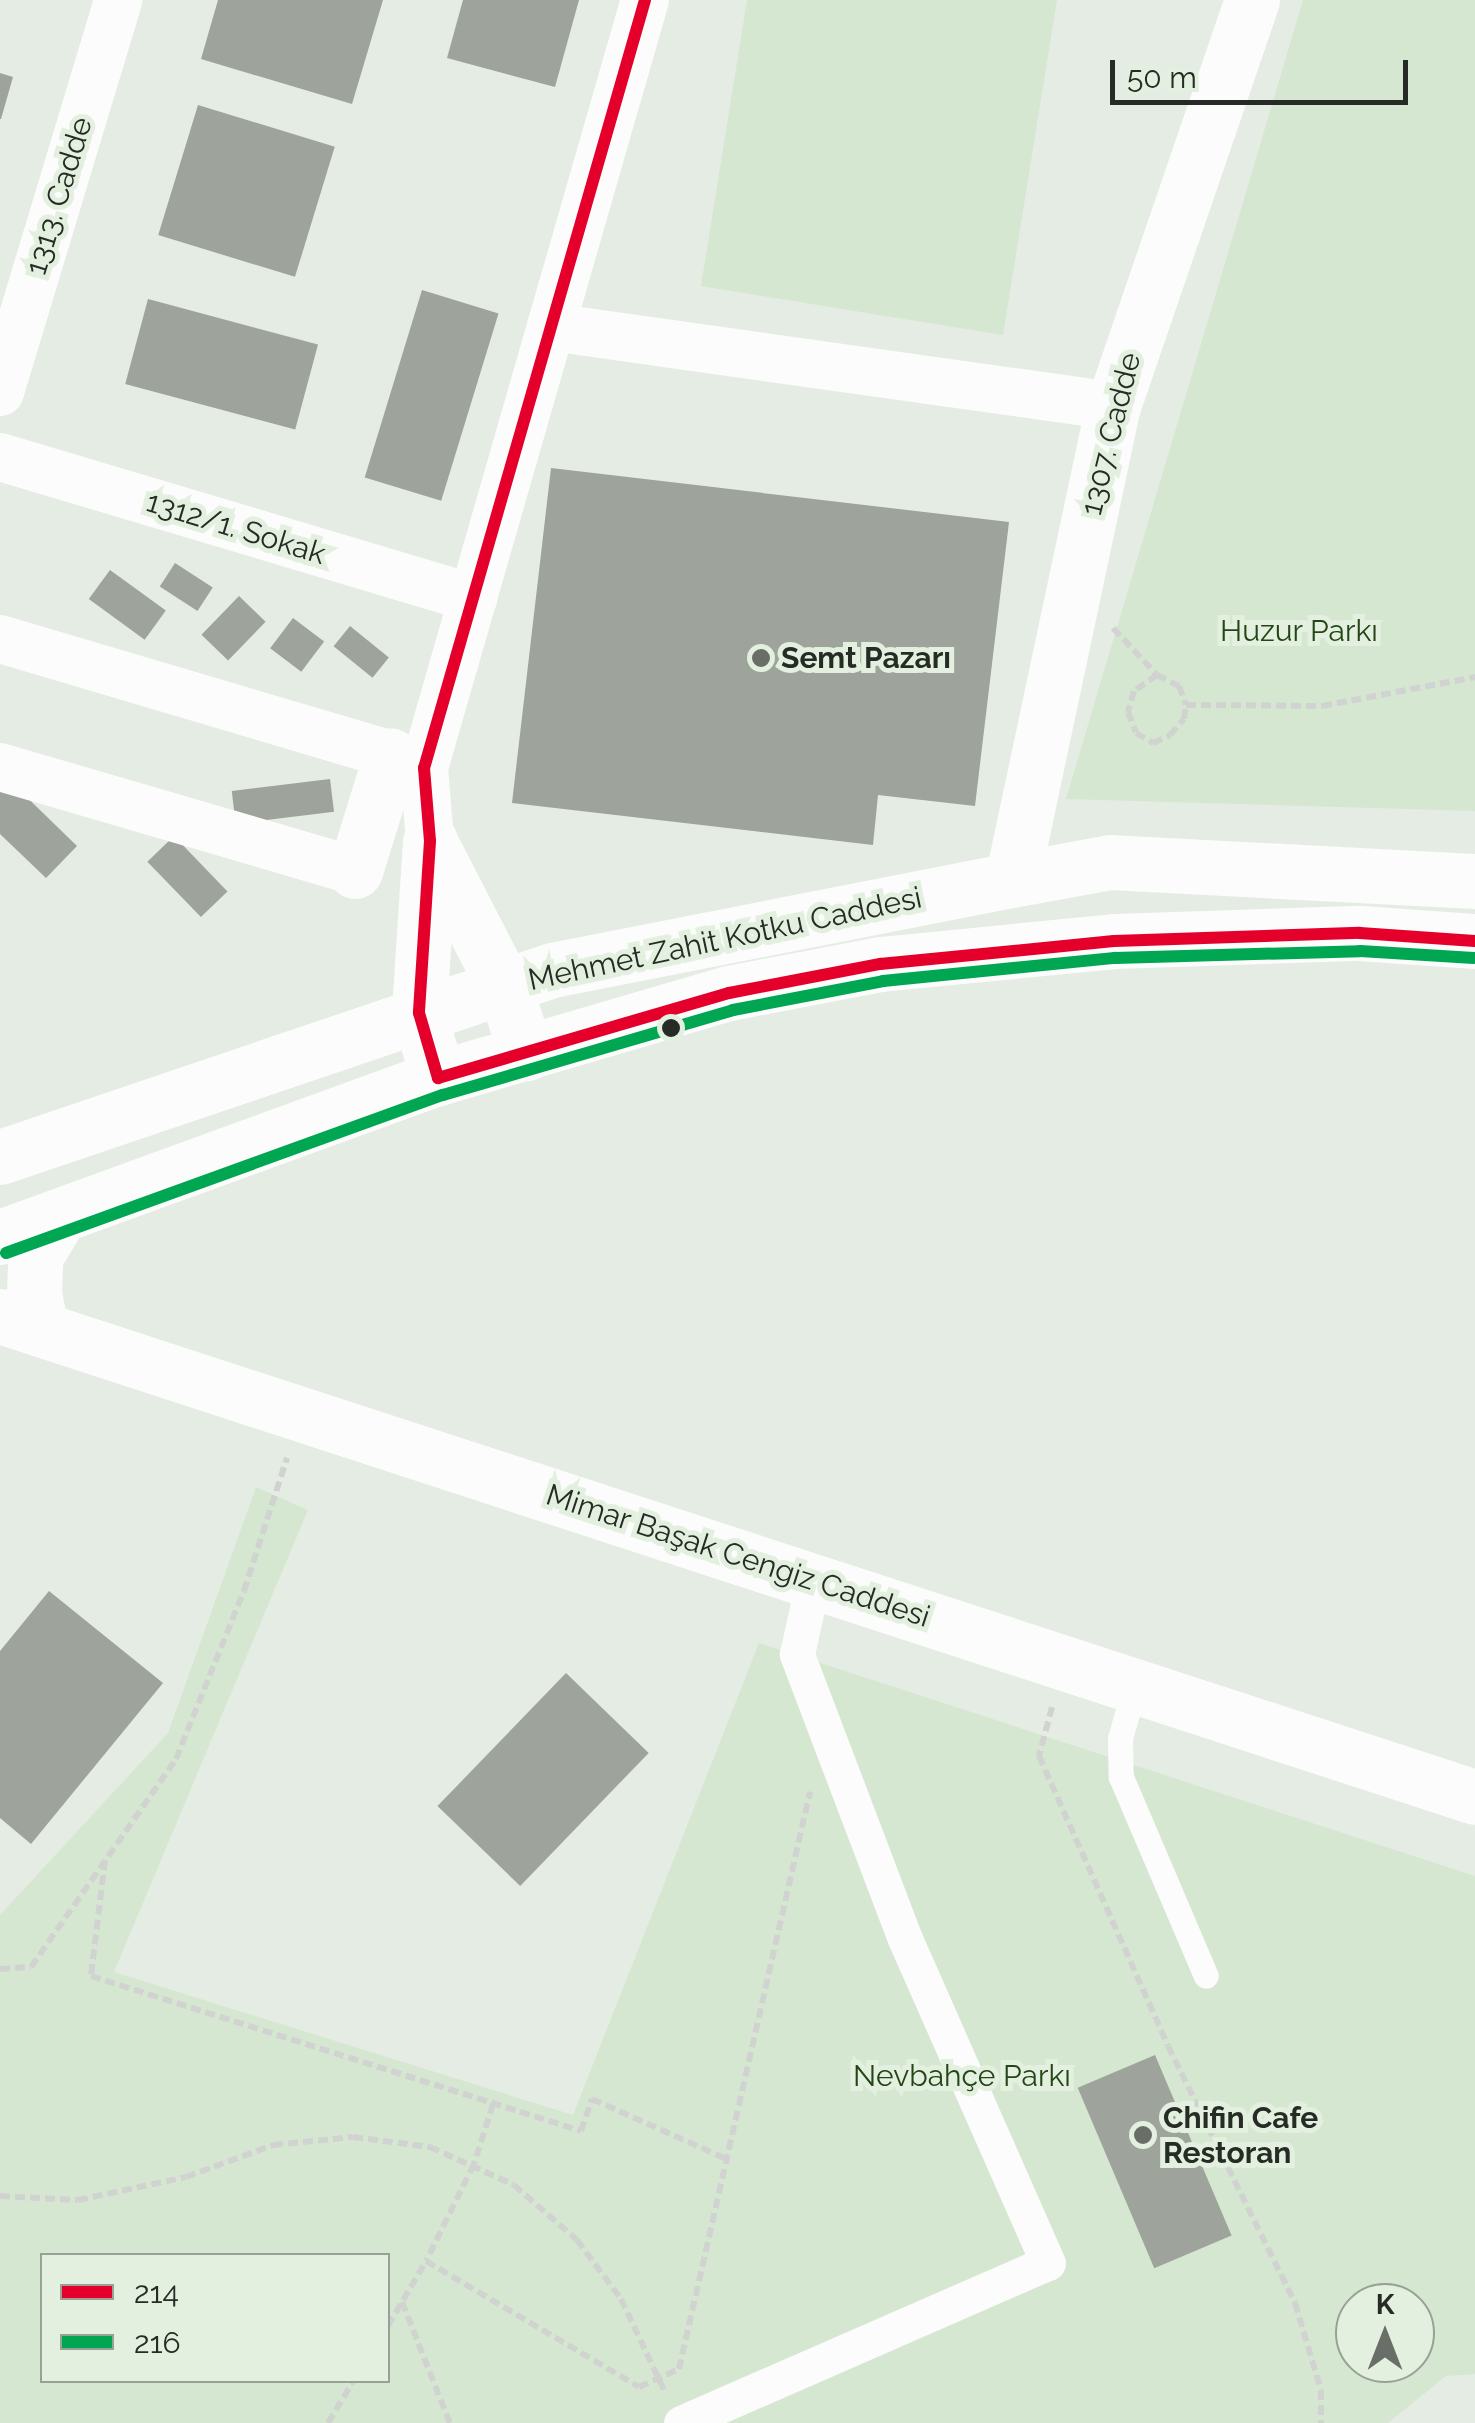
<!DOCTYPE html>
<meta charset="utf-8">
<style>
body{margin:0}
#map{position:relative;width:1475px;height:2423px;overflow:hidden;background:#e5ece3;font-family:Raleway,sans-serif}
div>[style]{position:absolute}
.green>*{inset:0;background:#d6e7d1}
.building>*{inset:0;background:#9ea39c;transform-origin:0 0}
.path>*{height:6px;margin-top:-3px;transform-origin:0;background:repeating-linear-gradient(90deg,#d1d3d0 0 10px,transparent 0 15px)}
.service>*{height:25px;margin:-12.5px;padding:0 12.5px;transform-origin:12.5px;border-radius:12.5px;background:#fbfcfb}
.pedestrian>*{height:35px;margin:-17.5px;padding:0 17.5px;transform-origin:17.5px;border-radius:17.5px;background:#fbfcfb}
.minor>*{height:48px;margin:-24px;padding:0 24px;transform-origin:24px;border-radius:24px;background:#fbfcfb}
.tertiary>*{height:55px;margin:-27.5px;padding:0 27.5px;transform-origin:27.5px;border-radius:27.5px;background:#fbfcfb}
.secondary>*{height:55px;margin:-27.5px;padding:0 27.5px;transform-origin:27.5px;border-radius:27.5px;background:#fbfcfb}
.bus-1>*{height:12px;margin:-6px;padding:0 6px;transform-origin:6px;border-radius:6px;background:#e4002b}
.bus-2>*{height:12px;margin:-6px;padding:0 6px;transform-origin:6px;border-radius:6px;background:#00a651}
.dots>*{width:28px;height:28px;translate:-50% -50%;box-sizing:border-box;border:5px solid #e3f0df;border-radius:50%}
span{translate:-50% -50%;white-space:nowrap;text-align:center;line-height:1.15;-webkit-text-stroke:10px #e3f0df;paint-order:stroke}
.street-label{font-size:30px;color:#262b25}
.park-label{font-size:30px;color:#244617}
.poi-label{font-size:30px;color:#262b25;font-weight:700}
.left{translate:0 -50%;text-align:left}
.legend{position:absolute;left:40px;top:2253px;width:350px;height:130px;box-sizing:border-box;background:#e3f0df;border:2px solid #97a195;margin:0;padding:12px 18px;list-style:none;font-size:30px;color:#262b25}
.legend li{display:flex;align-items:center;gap:20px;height:50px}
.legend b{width:50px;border:2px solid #97a195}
.north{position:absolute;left:1335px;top:2283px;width:100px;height:100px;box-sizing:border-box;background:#e3f0df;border:2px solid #97a195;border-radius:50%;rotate:0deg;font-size:28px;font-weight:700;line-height:40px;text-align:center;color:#262b25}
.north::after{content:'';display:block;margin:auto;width:35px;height:45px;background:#696f68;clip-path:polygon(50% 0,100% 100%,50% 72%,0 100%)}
.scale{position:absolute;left:1110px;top:60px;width:298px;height:45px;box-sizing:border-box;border:5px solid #262b25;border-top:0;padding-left:12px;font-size:30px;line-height:35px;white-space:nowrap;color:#262b25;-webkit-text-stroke:8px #e3f0df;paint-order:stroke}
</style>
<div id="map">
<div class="green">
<i style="clip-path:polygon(747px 0,1057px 0,1003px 335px,701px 286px)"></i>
<i style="clip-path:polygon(1303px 0,1475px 0,1475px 811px,1066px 799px)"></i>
<i style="clip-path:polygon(evenodd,256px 1487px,308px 1510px,114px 1972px,573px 2115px,759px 1643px,1475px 1876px,1475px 2374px,1446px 2376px,1388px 2423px,0 2423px,0 1915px,168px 1733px,256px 1487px,42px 2256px,388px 2256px,388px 2380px,42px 2380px,42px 2256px,256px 1487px,1355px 2303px,1415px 2303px,1415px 2363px,1355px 2363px,1355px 2303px)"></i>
</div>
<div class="building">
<i style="clip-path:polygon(218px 0,383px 0,352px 104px,201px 59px)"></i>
<i style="clip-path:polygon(463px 0,579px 0,555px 87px,447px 58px)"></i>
<i style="clip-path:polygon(0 73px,13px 77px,1px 119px,0 119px)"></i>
<i style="left:198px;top:105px;width:143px;height:136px;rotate:17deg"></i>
<i style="left:422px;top:290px;width:80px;height:196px;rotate:17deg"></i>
<i style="left:148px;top:299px;width:176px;height:88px;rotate:15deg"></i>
<i style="clip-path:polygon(551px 468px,1009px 522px,975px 806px,878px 795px,873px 845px,512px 803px)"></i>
<i style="left:175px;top:563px;width:45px;height:28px;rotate:33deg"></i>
<i style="left:110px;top:570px;width:69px;height:36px;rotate:36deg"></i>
<i style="left:239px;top:596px;width:37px;height:54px;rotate:44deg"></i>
<i style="left:293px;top:618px;width:39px;height:38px;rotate:37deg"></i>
<i style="left:350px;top:626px;width:50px;height:26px;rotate:39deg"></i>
<i style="clip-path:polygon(5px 776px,77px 846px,46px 878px,0 834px,0 781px)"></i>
<i style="left:330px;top:779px;width:33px;height:99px;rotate:83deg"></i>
<i style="left:174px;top:836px;width:77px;height:37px;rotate:46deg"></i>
<i style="clip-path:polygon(49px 1591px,163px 1683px,31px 1844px,0 1818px,0 1651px)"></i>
<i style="left:566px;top:1673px;width:115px;height:185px;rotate:44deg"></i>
<i style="left:1155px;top:2055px;width:196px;height:84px;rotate:67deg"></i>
</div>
<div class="path">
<i style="left:1113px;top:628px;width:64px;rotate:46.9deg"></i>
<i style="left:1157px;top:675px;width:25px;rotate:27deg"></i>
<i style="left:1179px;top:686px;width:20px;rotate:70deg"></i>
<i style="left:1186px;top:705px;width:136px;rotate:0.4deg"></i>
<i style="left:1322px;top:706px;width:156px;rotate:-10.7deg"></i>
<i style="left:1157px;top:675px;width:28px;rotate:145deg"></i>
<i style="left:1134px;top:691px;width:22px;rotate:106deg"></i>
<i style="left:1128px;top:712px;width:22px;rotate:69deg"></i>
<i style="left:1136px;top:733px;width:20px;rotate:30deg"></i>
<i style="left:1153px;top:743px;width:19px;rotate:-25deg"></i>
<i style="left:1170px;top:735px;width:21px;rotate:-49deg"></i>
<i style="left:1184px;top:719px;width:14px;rotate:-82deg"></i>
<i style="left:1052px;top:1707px;width:51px;rotate:104.9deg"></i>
<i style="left:1039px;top:1756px;width:317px;rotate:66deg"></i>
<i style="left:1168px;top:2046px;width:287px;rotate:63.7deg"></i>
<i style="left:1295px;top:2303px;width:91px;rotate:73.4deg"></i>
<i style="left:1321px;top:2390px;width:33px;rotate:90deg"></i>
<i style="left:105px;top:1860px;width:117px;rotate:96.9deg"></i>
<i style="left:91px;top:1976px;width:514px;rotate:17.55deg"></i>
<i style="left:581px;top:2131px;width:34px;rotate:-71deg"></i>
<i style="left:592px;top:2099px;width:148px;rotate:24deg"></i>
<i style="left:0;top:1969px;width:31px;rotate:-4deg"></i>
<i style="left:31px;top:1967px;width:254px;rotate:-55.1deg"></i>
<i style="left:176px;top:1759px;width:181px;rotate:-68deg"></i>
<i style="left:244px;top:1591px;width:140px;rotate:-72.1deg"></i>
<i style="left:493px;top:2104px;width:63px;rotate:107.6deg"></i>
<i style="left:474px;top:2164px;width:108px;rotate:116.3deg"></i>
<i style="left:426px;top:2261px;width:247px;rotate:30.6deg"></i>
<i style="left:639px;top:2387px;width:44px;rotate:-24.2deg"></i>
<i style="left:679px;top:2369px;width:592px;rotate:-77.21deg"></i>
<i style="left:0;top:2196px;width:78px;rotate:2.9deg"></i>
<i style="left:78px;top:2200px;width:110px;rotate:-12deg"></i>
<i style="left:186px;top:2177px;width:93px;rotate:-20.2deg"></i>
<i style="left:273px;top:2145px;width:80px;rotate:-5.7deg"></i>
<i style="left:353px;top:2137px;width:78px;rotate:7.4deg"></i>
<i style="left:430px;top:2147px;width:92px;rotate:24.3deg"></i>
<i style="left:514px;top:2185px;width:84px;rotate:41.1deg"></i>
<i style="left:577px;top:2240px;width:74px;rotate:53.3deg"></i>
<i style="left:621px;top:2299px;width:105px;rotate:64.7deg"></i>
<i style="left:402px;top:2302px;width:130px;rotate:68.4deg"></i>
<i style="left:388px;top:2326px;width:75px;rotate:-59.7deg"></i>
<i style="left:328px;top:2423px;width:50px;rotate:-58.8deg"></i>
</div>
<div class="service">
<i style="left:1135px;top:1686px;width:54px;rotate:106.1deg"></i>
<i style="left:1120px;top:1738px;width:39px;rotate:89deg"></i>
<i style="left:1121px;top:1777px;width:216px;rotate:66.9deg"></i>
</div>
<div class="pedestrian">
<i style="left:681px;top:2423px;width:400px;rotate:-23.6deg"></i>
<i style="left:1048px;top:2263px;width:354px;rotate:-113.8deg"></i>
<i style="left:905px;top:1939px;width:305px;rotate:-110.8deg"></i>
<i style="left:797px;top:1654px;width:75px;rotate:-77.6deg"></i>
</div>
<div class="minor">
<i style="left:551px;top:327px;width:568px;rotate:8deg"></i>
<i style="left:0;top:392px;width:409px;rotate:-73.2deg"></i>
<i style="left:0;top:457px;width:494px;rotate:16.6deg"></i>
<i style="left:0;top:639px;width:408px;rotate:16.5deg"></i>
<i style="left:0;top:767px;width:370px;rotate:16.3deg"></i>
<i style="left:430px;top:841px;width:73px;rotate:-94.7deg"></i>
<i style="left:424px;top:768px;width:799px;rotate:-73.95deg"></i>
</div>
<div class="tertiary">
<i style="left:430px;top:841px;width:172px;rotate:93.7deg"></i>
<i style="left:419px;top:1013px;width:68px;rotate:73.7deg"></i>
<i style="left:431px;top:844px;width:160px;rotate:62.8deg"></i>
<i style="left:504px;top:986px;width:71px;rotate:71.8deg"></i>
<i style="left:355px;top:871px;width:121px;rotate:-72.8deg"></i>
<i style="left:1012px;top:880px;width:485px;rotate:-78deg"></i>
<i style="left:1113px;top:406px;width:429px;rotate:-71.1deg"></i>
<i style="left:0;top:1316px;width:1551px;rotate:18.06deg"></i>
<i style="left:41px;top:1329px;width:36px;rotate:-101deg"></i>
<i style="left:34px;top:1294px;width:37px;rotate:-88deg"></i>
<i style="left:35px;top:1257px;width:47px;rotate:-59deg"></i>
</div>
<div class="secondary">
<i style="left:0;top:1157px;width:583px;rotate:-18.71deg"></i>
<i style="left:552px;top:970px;width:469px;rotate:-11.1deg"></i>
<i style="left:1012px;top:880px;width:100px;rotate:-10.4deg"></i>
<i style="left:1110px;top:862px;width:365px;rotate:3deg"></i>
<i style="left:0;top:1237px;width:466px;rotate:-20deg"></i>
<i style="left:438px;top:1078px;width:303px;rotate:-16.3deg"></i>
<i style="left:729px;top:993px;width:154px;rotate:-10.9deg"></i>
<i style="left:880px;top:964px;width:235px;rotate:-5.6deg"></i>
<i style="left:1114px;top:941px;width:246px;rotate:-1.9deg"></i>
<i style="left:1360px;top:933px;width:115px;rotate:4deg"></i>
</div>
<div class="bus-1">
<i style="left:645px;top:0;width:799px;rotate:106.05deg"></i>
<i style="left:424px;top:768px;width:73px;rotate:85.3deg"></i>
<i style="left:430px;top:841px;width:172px;rotate:93.7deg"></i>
<i style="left:419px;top:1013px;width:68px;rotate:73.7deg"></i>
<i style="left:438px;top:1078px;width:303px;rotate:-16.3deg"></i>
<i style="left:729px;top:993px;width:154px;rotate:-10.9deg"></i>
<i style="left:880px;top:964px;width:235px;rotate:-5.6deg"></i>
<i style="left:1114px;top:941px;width:246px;rotate:-1.9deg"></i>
<i style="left:1360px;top:933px;width:115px;rotate:4deg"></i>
</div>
<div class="bus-2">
<i style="left:6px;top:1253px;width:465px;rotate:-19.9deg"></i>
<i style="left:443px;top:1095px;width:302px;rotate:-16.3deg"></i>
<i style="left:733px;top:1010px;width:153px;rotate:-10.9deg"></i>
<i style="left:883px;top:981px;width:233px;rotate:-5.7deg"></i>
<i style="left:1115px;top:958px;width:245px;rotate:-1.6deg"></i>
<i style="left:1360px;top:951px;width:114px;rotate:3.5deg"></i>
</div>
<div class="dots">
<i style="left:761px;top:658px;background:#696f68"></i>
<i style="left:671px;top:1028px;background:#262b25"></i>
<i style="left:1143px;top:2135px;background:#696f68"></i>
</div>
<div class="street-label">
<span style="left:59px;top:196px;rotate:-73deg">1313. Cadde</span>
<span style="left:1111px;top:434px;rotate:-76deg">1307. Cadde</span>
<span style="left:236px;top:528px;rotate:17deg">1312/1. Sokak</span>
<span style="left:725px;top:939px;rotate:-12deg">Mehmet Zahit Kotku Caddesi</span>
<span style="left:738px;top:1556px;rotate:18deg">Mimar Başak Cengiz Caddesi</span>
</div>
<div class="park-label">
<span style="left:1299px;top:631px">Huzur Parkı</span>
<span style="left:962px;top:2076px">Nevbahçe Parkı</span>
</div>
<div class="poi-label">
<span class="left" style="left:781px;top:658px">Semt Pazarı</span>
<span class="left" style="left:1163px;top:2135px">Chifin Cafe<br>Restoran</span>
</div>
<ul class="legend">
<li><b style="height:12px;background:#e4002b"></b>214</li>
<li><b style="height:12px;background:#00a651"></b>216</li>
</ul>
<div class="north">K</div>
<div class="scale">50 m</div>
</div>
